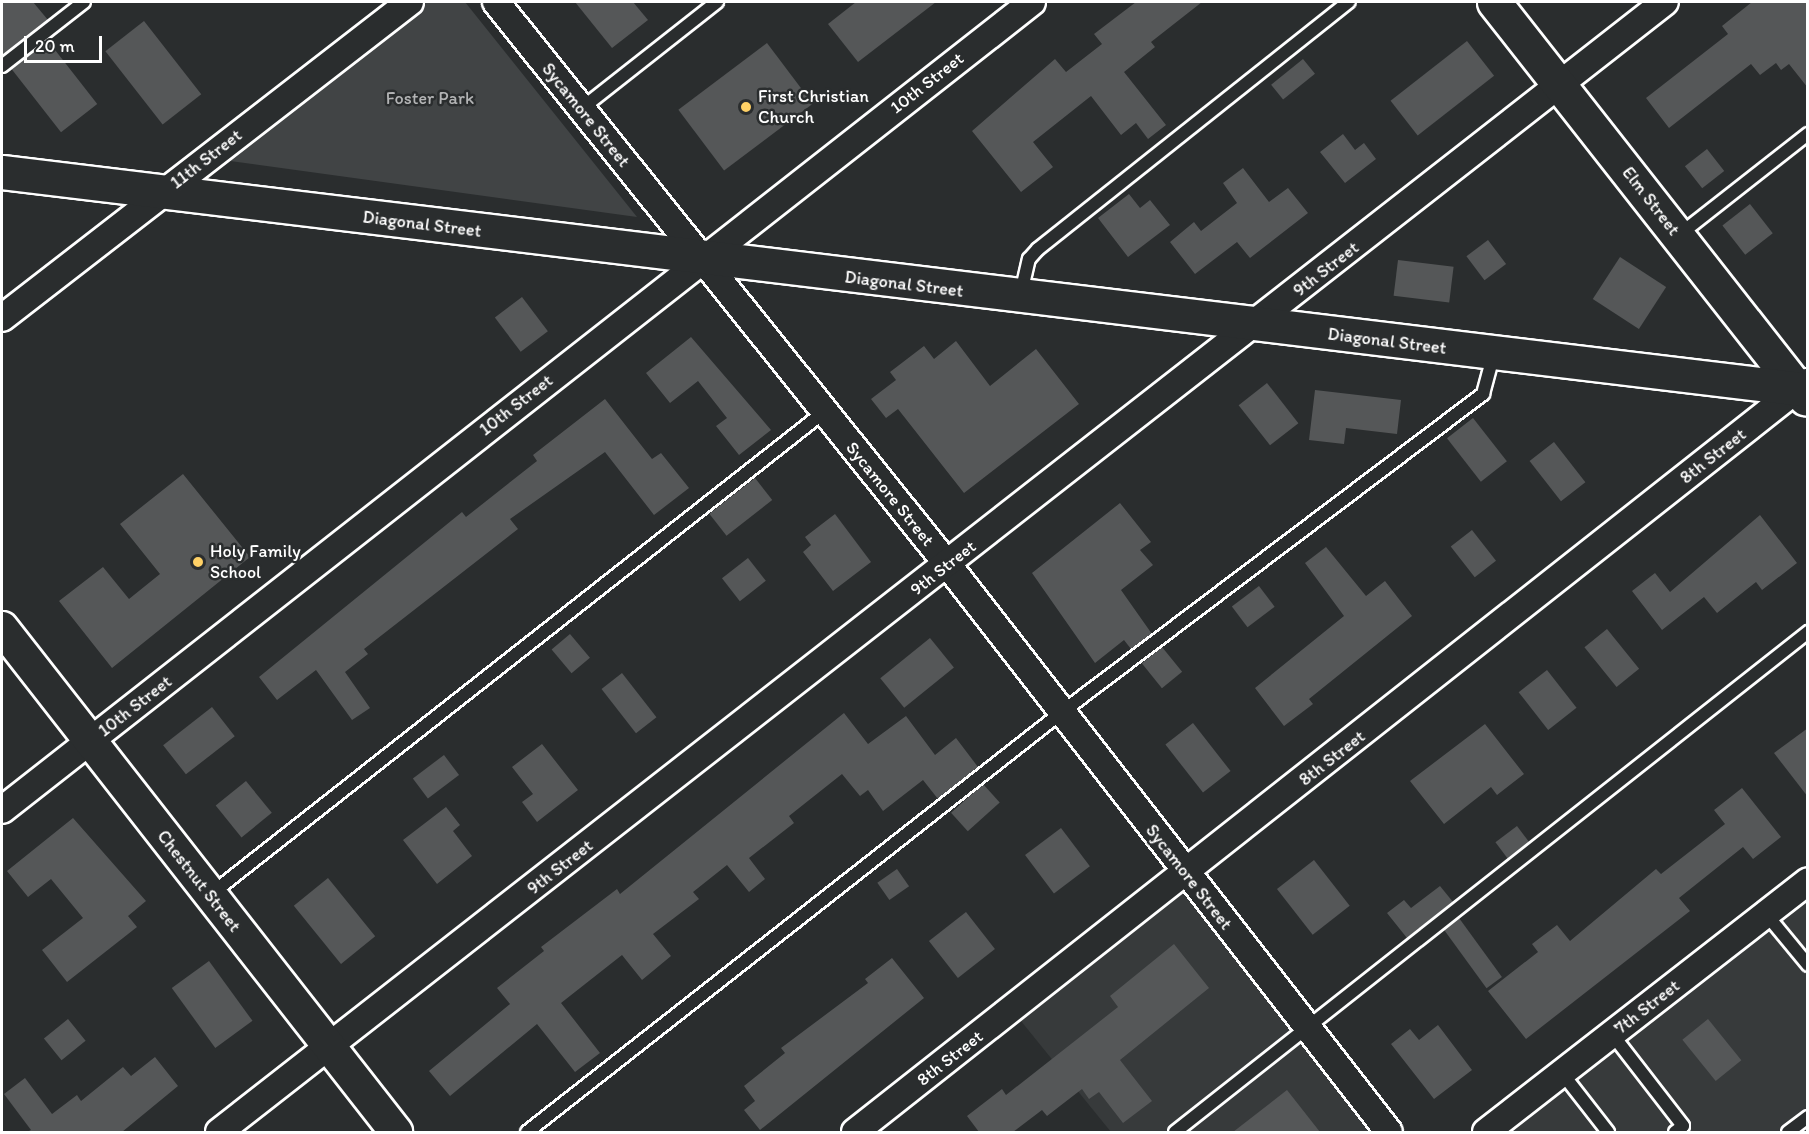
<!DOCTYPE html>
<style>
body{margin:0}
#map{position:relative;width:1809px;height:1134px;overflow:hidden;background:#2a2d2e;font-family:Itim,sans-serif}
div>[style]{position:absolute}
.built>*{inset:0;background:#373a3b}
.green>*{inset:0;background:#414445}
.building>*{inset:0;background:#555758;transform-origin:0 0}
.roads{filter:drop-shadow(2px 0 #fff) drop-shadow(-2px 0 #fff) drop-shadow(0 2px #fff) drop-shadow(0 -2px #fff)}
.service>*{height:12px;margin:-6px;padding:0 6px;transform-origin:6px;border-radius:6px;background:#2a2d2e}
.minor>*{height:26px;margin:-13px;padding:0 13px;transform-origin:13px;border-radius:13px;background:#2a2d2e}
.tertiary>*{height:32px;margin:-16px;padding:0 16px;transform-origin:16px;border-radius:16px;background:#2a2d2e}
.secondary>*{height:33px;margin:-16.5px;padding:0 16.5px;transform-origin:16.5px;border-radius:16.5px;background:#2a2d2e}
.dots>*{width:16px;height:16px;translate:-50% -50%;box-sizing:border-box;border:3px solid #2a2d2e;border-radius:50%}
span{translate:-50% -50%;white-space:nowrap;text-align:center;line-height:1.15;-webkit-text-stroke:5px #2a2d2e;paint-order:stroke}
.street-label{font-size:18px;color:#fff}
.poi-label{font-size:18px;color:#fff}
.left{translate:0 -50%;text-align:left}
.park-label{font-size:18px;color:#b3b4b5}
.frame{position:absolute;inset:0;border:3px solid #fff;pointer-events:none}
.scale{position:absolute;left:24px;top:36px;width:78px;height:27px;box-sizing:border-box;border:3px solid #fff;border-top:0;padding-left:8px;font-size:18px;line-height:21px;white-space:nowrap;color:#fff;-webkit-text-stroke:4px #2a2d2e;paint-order:stroke}
</style>
<div id="map">
<div class="built">
<i style="clip-path:polygon(1186px 873px,1389px 1132px,1111px 1132px,1012px 1010px)"></i>
<i style="clip-path:polygon(1807px 899px,1807px 1132px,1490px 1132px)"></i>
</div>
<div class="green">
<i style="clip-path:polygon(410px 2px,465px 2px,637px 217px,208px 158px)"></i>
</div>
<div class="building">
<i style="clip-path:polygon(2px 2px,33px 2px,48px 20px,2px 56px)"></i>
<i style="clip-path:polygon(575px 2px,633px 2px,648px 20px,612px 48px)"></i>
<i style="clip-path:polygon(856px 2px,936px 2px,858px 62px,828px 24px)"></i>
<i style="clip-path:polygon(1136px 2px,1202px 2px,1151px 42px,1155px 47px,1124px 72px,1166px 125px,1148px 139px,1136px 123px,1121px 135px,1091px 96px,1033px 142px,1053px 167px,1021px 192px,972px 131px,1055px 59px,1066px 72px,1102px 44px,1094px 34px)"></i>
<i style="clip-path:polygon(1752px 2px,1808px 2px,1808px 88px,1789px 64px,1781px 70px,1776px 63px,1760px 75px,1751px 64px,1669px 128px,1646px 98px,1728px 34px,1722px 26px)"></i>
<i style="left:144px;top:21px;width:93px;height:49px;rotate:52deg"></i>
<i style="left:48px;top:41px;width:80px;height:46px;rotate:52deg"></i>
<i style="left:1467px;top:41px;width:44px;height:97px;rotate:52deg"></i>
<i style="left:767px;top:43px;width:76px;height:111px;rotate:53deg"></i>
<i style="left:1303px;top:59px;width:19px;height:41px;rotate:51deg"></i>
<i style="clip-path:polygon(1343px 134px,1355px 150px,1364px 143px,1376px 159px,1345px 183px,1320px 152px)"></i>
<i style="left:1707px;top:149px;width:28px;height:28px;rotate:52deg"></i>
<i style="clip-path:polygon(1243px 168px,1269px 202px,1288px 188px,1308px 213px,1250px 258px,1237px 242px,1195px 274px,1170px 242px,1194px 222px,1201px 231px,1237px 203px,1223px 183px)"></i>
<i style="clip-path:polygon(1129px 194px,1140px 208px,1150px 200px,1170px 225px,1128px 257px,1098px 218px)"></i>
<i style="left:1750px;top:204px;width:37px;height:35px;rotate:52deg"></i>
<i style="left:1488px;top:240px;width:30px;height:27px;rotate:53deg"></i>
<i style="left:1620px;top:257px;width:55px;height:50px;rotate:33deg"></i>
<i style="left:1398px;top:260px;width:56px;height:36px;rotate:7deg"></i>
<i style="left:522px;top:297px;width:43px;height:34px;rotate:53deg"></i>
<i style="clip-path:polygon(691px 337px,771px 430px,739px 455px,716px 426px,727px 418px,698px 381px,670px 403px,646px 373px)"></i>
<i style="clip-path:polygon(956px 341px,990px 386px,1036px 349px,1079px 404px,964px 493px,898px 409px,886px 418px,871px 399px,896px 380px,890px 372px,924px 346px,934px 359px)"></i>
<i style="left:1267px;top:383px;width:51px;height:36px;rotate:52deg"></i>
<i style="clip-path:polygon(1315px 390px,1401px 400px,1397px 434px,1346px 428px,1344px 444px,1309px 440px)"></i>
<i style="clip-path:polygon(605px 399px,652px 459px,661px 453px,689px 488px,654px 515px,605px 452px,510px 519px,518px 529px,364px 649px,368px 654px,345px 672px,370px 708px,352px 720px,316px 670px,277px 700px,259px 677px,462px 512px,466px 517px,537px 461px,533px 455px)"></i>
<i style="left:1473px;top:418px;width:55px;height:33px;rotate:52deg"></i>
<i style="left:1554px;top:442px;width:51px;height:31px;rotate:52deg"></i>
<i style="clip-path:polygon(183px 474px,250px 557px,112px 668px,59px 601px,103px 567px,129px 599px,160px 574px,120px 524px)"></i>
<i style="left:755px;top:478px;width:28px;height:58px;rotate:52deg"></i>
<i style="clip-path:polygon(1120px 503px,1151px 542px,1140px 550px,1153px 565px,1121px 590px,1152px 634px,1131px 649px,1124px 640px,1095px 663px,1032px 573px)"></i>
<i style="clip-path:polygon(835px 514px,871px 562px,833px 591px,803px 552px,811px 545px,805px 537px)"></i>
<i style="clip-path:polygon(1760px 515px,1797px 563px,1762px 590px,1756px 582px,1717px 613px,1704px 597px,1662px 630px,1632px 591px,1655px 573px,1670px 592px)"></i>
<i style="left:1472px;top:530px;width:39px;height:27px;rotate:52deg"></i>
<i style="clip-path:polygon(1326px 547px,1366px 596px,1385px 581px,1412px 616px,1309px 699px,1313px 704px,1284px 726px,1255px 688px,1344px 616px,1305px 563px)"></i>
<i style="left:748px;top:558px;width:29px;height:33px;rotate:52deg"></i>
<i style="left:1259px;top:586px;width:26px;height:34px;rotate:53deg"></i>
<i style="left:1607px;top:629px;width:51px;height:29px;rotate:51deg"></i>
<i style="left:570px;top:634px;width:31px;height:24px;rotate:50deg"></i>
<i style="left:930px;top:638px;width:38px;height:64px;rotate:51deg"></i>
<i style="left:1162px;top:647px;width:32px;height:26px;rotate:51deg"></i>
<i style="left:1547px;top:670px;width:48px;height:36px;rotate:52deg"></i>
<i style="left:622px;top:673px;width:56px;height:26px;rotate:52deg"></i>
<i style="left:212px;top:707px;width:37px;height:62px;rotate:52deg"></i>
<i style="clip-path:polygon(844px 713px,868px 744px,906px 716px,935px 755px,956px 738px,978px 767px,938px 799px,923px 780px,883px 811px,868px 790px,860px 796px,842px 774px,789px 816px,794px 823px,749px 858px,765px 879px,749px 892px,727px 865px,693px 892px,699px 899px,653px 934px,671px 956px,642px 980px,622px 955px,561px 1003px,600px 1053px,575px 1072px,537px 1024px,450px 1096px,429px 1071px,510px 1004px,497px 988px,544px 951px,541px 947px,617px 889px,620px 894px)"></i>
<i style="left:1193px;top:723px;width:61px;height:35px;rotate:52deg"></i>
<i style="clip-path:polygon(1485px 724px,1524px 774px,1497px 795px,1491px 787px,1444px 824px,1410px 781px)"></i>
<i style="clip-path:polygon(1808px 728px,1808px 797px,1774px 753px)"></i>
<i style="clip-path:polygon(542px 744px,578px 790px,537px 822px,522px 802px,533px 794px,512px 767px)"></i>
<i style="left:444px;top:755px;width:25px;height:39px;rotate:53deg"></i>
<i style="left:246px;top:781px;width:41px;height:39px;rotate:51deg"></i>
<i style="left:983px;top:784px;width:25px;height:43px;rotate:48deg"></i>
<i style="clip-path:polygon(1742px 788px,1781px 837px,1753px 859px,1743px 847px,1679px 898px,1690px 911px,1526px 1039px,1488px 991px,1538px 952px,1532px 944px,1557px 925px,1570px 941px,1656px 869px,1661px 874px,1725px 824px,1714px 810px)"></i>
<i style="clip-path:polygon(446px 807px,460px 825px,453px 831px,472px 856px,437px 884px,403px 840px)"></i>
<i style="clip-path:polygon(73px 818px,146px 901px,128px 916px,137px 927px,67px 982px,42px 950px,83px 918px,51px 879px,28px 897px,7px 871px)"></i>
<i style="left:1517px;top:826px;width:20px;height:27px;rotate:53deg"></i>
<i style="left:1061px;top:828px;width:48px;height:45px;rotate:53deg"></i>
<i style="left:1314px;top:860px;width:58px;height:47px;rotate:52deg"></i>
<i style="left:897px;top:869px;width:21px;height:24px;rotate:55deg"></i>
<i style="left:328px;top:878px;width:75px;height:44px;rotate:51deg"></i>
<i style="clip-path:polygon(1440px 886px,1453px 902px,1407px 938px,1387px 913px,1404px 900px,1411px 908px)"></i>
<i style="left:966px;top:912px;width:47px;height:47px;rotate:52deg"></i>
<i style="left:1459px;top:918px;width:73px;height:19px;rotate:54deg"></i>
<i style="clip-path:polygon(1174px 944px,1209px 988px,1120px 1060px,1152px 1101px,1123px 1123px,1099px 1092px,1089px 1099px,1082px 1089px,1047px 1116px,1042px 1110px,1013px 1132px,979px 1132px,967px 1116px,1002px 1089px,1006px 1095px,1118px 1007px,1110px 996px)"></i>
<i style="clip-path:polygon(892px 958px,924px 998px,760px 1130px,744px 1110px,755px 1101px,744px 1086px,785px 1053px,781px 1048px,868px 983px,865px 979px)"></i>
<i style="left:209px;top:961px;width:74px;height:46px;rotate:54deg"></i>
<i style="left:68px;top:1019px;width:28px;height:31px;rotate:51deg"></i>
<i style="left:1708px;top:1019px;width:53px;height:33px;rotate:51deg"></i>
<i style="clip-path:polygon(1438px 1025px,1472px 1070px,1434px 1099px,1391px 1044px,1410px 1029px,1419px 1040px)"></i>
<i style="clip-path:polygon(155px 1057px,178px 1086px,122px 1132px,27px 1132px,31px 1130px,4px 1094px,25px 1078px,52px 1114px,77px 1095px,81px 1101px,123px 1067px,131px 1076px)"></i>
<i style="clip-path:polygon(1287px 1090px,1320px 1132px,1233px 1132px)"></i>
</div>
<div class="roads">
<div class="service">
<i style="left:2px;top:66px;width:104px;rotate:-38deg"></i>
<i style="left:581px;top:109px;width:173px;rotate:-38.2deg"></i>
<i style="left:1679px;top:235px;width:164px;rotate:-38.1deg"></i>
<i style="left:1021px;top:293px;width:35px;rotate:-77deg"></i>
<i style="left:1029px;top:259px;width:13px;rotate:-48deg"></i>
<i style="left:1038px;top:249px;width:397px;rotate:-38.5deg"></i>
<i style="left:211px;top:894px;width:780px;rotate:-38.18deg"></i>
<i style="left:1766px;top:914px;width:66px;rotate:50.5deg"></i>
<i style="left:1612px;top:1034px;width:116px;rotate:52.3deg"></i>
<i style="left:1683px;top:1126px;width:10px;rotate:143deg"></i>
<i style="left:1562px;top:1073px;width:75px;rotate:52.1deg"></i>
<i style="left:527px;top:1132px;width:680px;rotate:-38.13deg"></i>
<i style="left:1062px;top:712px;width:528px;rotate:-37.07deg"></i>
<i style="left:1483px;top:394px;width:42px;rotate:-75deg"></i>
<i style="left:1175px;top:1132px;width:807px;rotate:-38.3deg"></i>
<i style="left:1788px;top:1132px;width:25px;rotate:-37deg"></i>
</div>
<div class="minor">
<i style="left:496px;top:2px;width:722px;rotate:51.24deg"></i>
<i style="left:948px;top:565px;width:718px;rotate:52.13deg"></i>
<i style="left:2px;top:318px;width:516px;rotate:-37.76deg"></i>
<i style="left:2px;top:810px;width:1309px;rotate:-38.11deg"></i>
<i style="left:219px;top:1132px;width:1835px;rotate:-38.01deg"></i>
<i style="left:855px;top:1132px;width:1211px;rotate:-38.26deg"></i>
<i style="left:1486px;top:1132px;width:408px;rotate:-37.9deg"></i>
</div>
<div class="tertiary">
<i style="left:2px;top:628px;width:640px;rotate:51.98deg"></i>
</div>
<div class="secondary">
<i style="left:1494px;top:2px;width:504px;rotate:51.86deg"></i>
<i style="left:2px;top:172px;width:1819px;rotate:6.88deg"></i>
</div>
</div>
<div class="dots">
<i style="left:746px;top:107px;background:#ffd166"></i>
<i style="left:198px;top:562px;background:#ffd166"></i>
</div>
<div class="street-label">
<span style="left:927px;top:83px;rotate:-38deg">10th Street</span>
<span style="left:586px;top:115px;rotate:51deg">Sycamore Street</span>
<span style="left:206px;top:159px;rotate:-38deg">11th Street</span>
<span style="left:1651px;top:201px;rotate:52deg">Elm Street</span>
<span style="left:422px;top:224px;rotate:7deg">Diagonal Street</span>
<span style="left:1326px;top:269px;rotate:-38deg">9th Street</span>
<span style="left:904px;top:284px;rotate:7deg">Diagonal Street</span>
<span style="left:1387px;top:341px;rotate:7deg">Diagonal Street</span>
<span style="left:516px;top:405px;rotate:-38deg">10th Street</span>
<span style="left:1713px;top:456px;rotate:-38deg">8th Street</span>
<span style="left:890px;top:494px;rotate:51deg">Sycamore Street</span>
<span style="left:943px;top:568px;rotate:-38deg">9th Street</span>
<span style="left:135px;top:706px;rotate:-38deg">10th Street</span>
<span style="left:1332px;top:758px;rotate:-38deg">8th Street</span>
<span style="left:560px;top:867px;rotate:-38deg">9th Street</span>
<span style="left:1189px;top:877px;rotate:52deg">Sycamore Street</span>
<span style="left:199px;top:881px;rotate:52deg">Chestnut Street</span>
<span style="left:1647px;top:1007px;rotate:-38deg">7th Street</span>
<span style="left:950px;top:1058px;rotate:-38deg">8th Street</span>
</div>
<div class="poi-label">
<span class="left" style="left:758px;top:107px">First Christian<br>Church</span>
<span class="left" style="left:210px;top:562px">Holy Family<br>School</span>
</div>
<div class="park-label">
<span style="left:430px;top:98px">Foster Park</span>
</div>
<div class="frame"></div>
<div class="scale">20 m</div>
</div>
